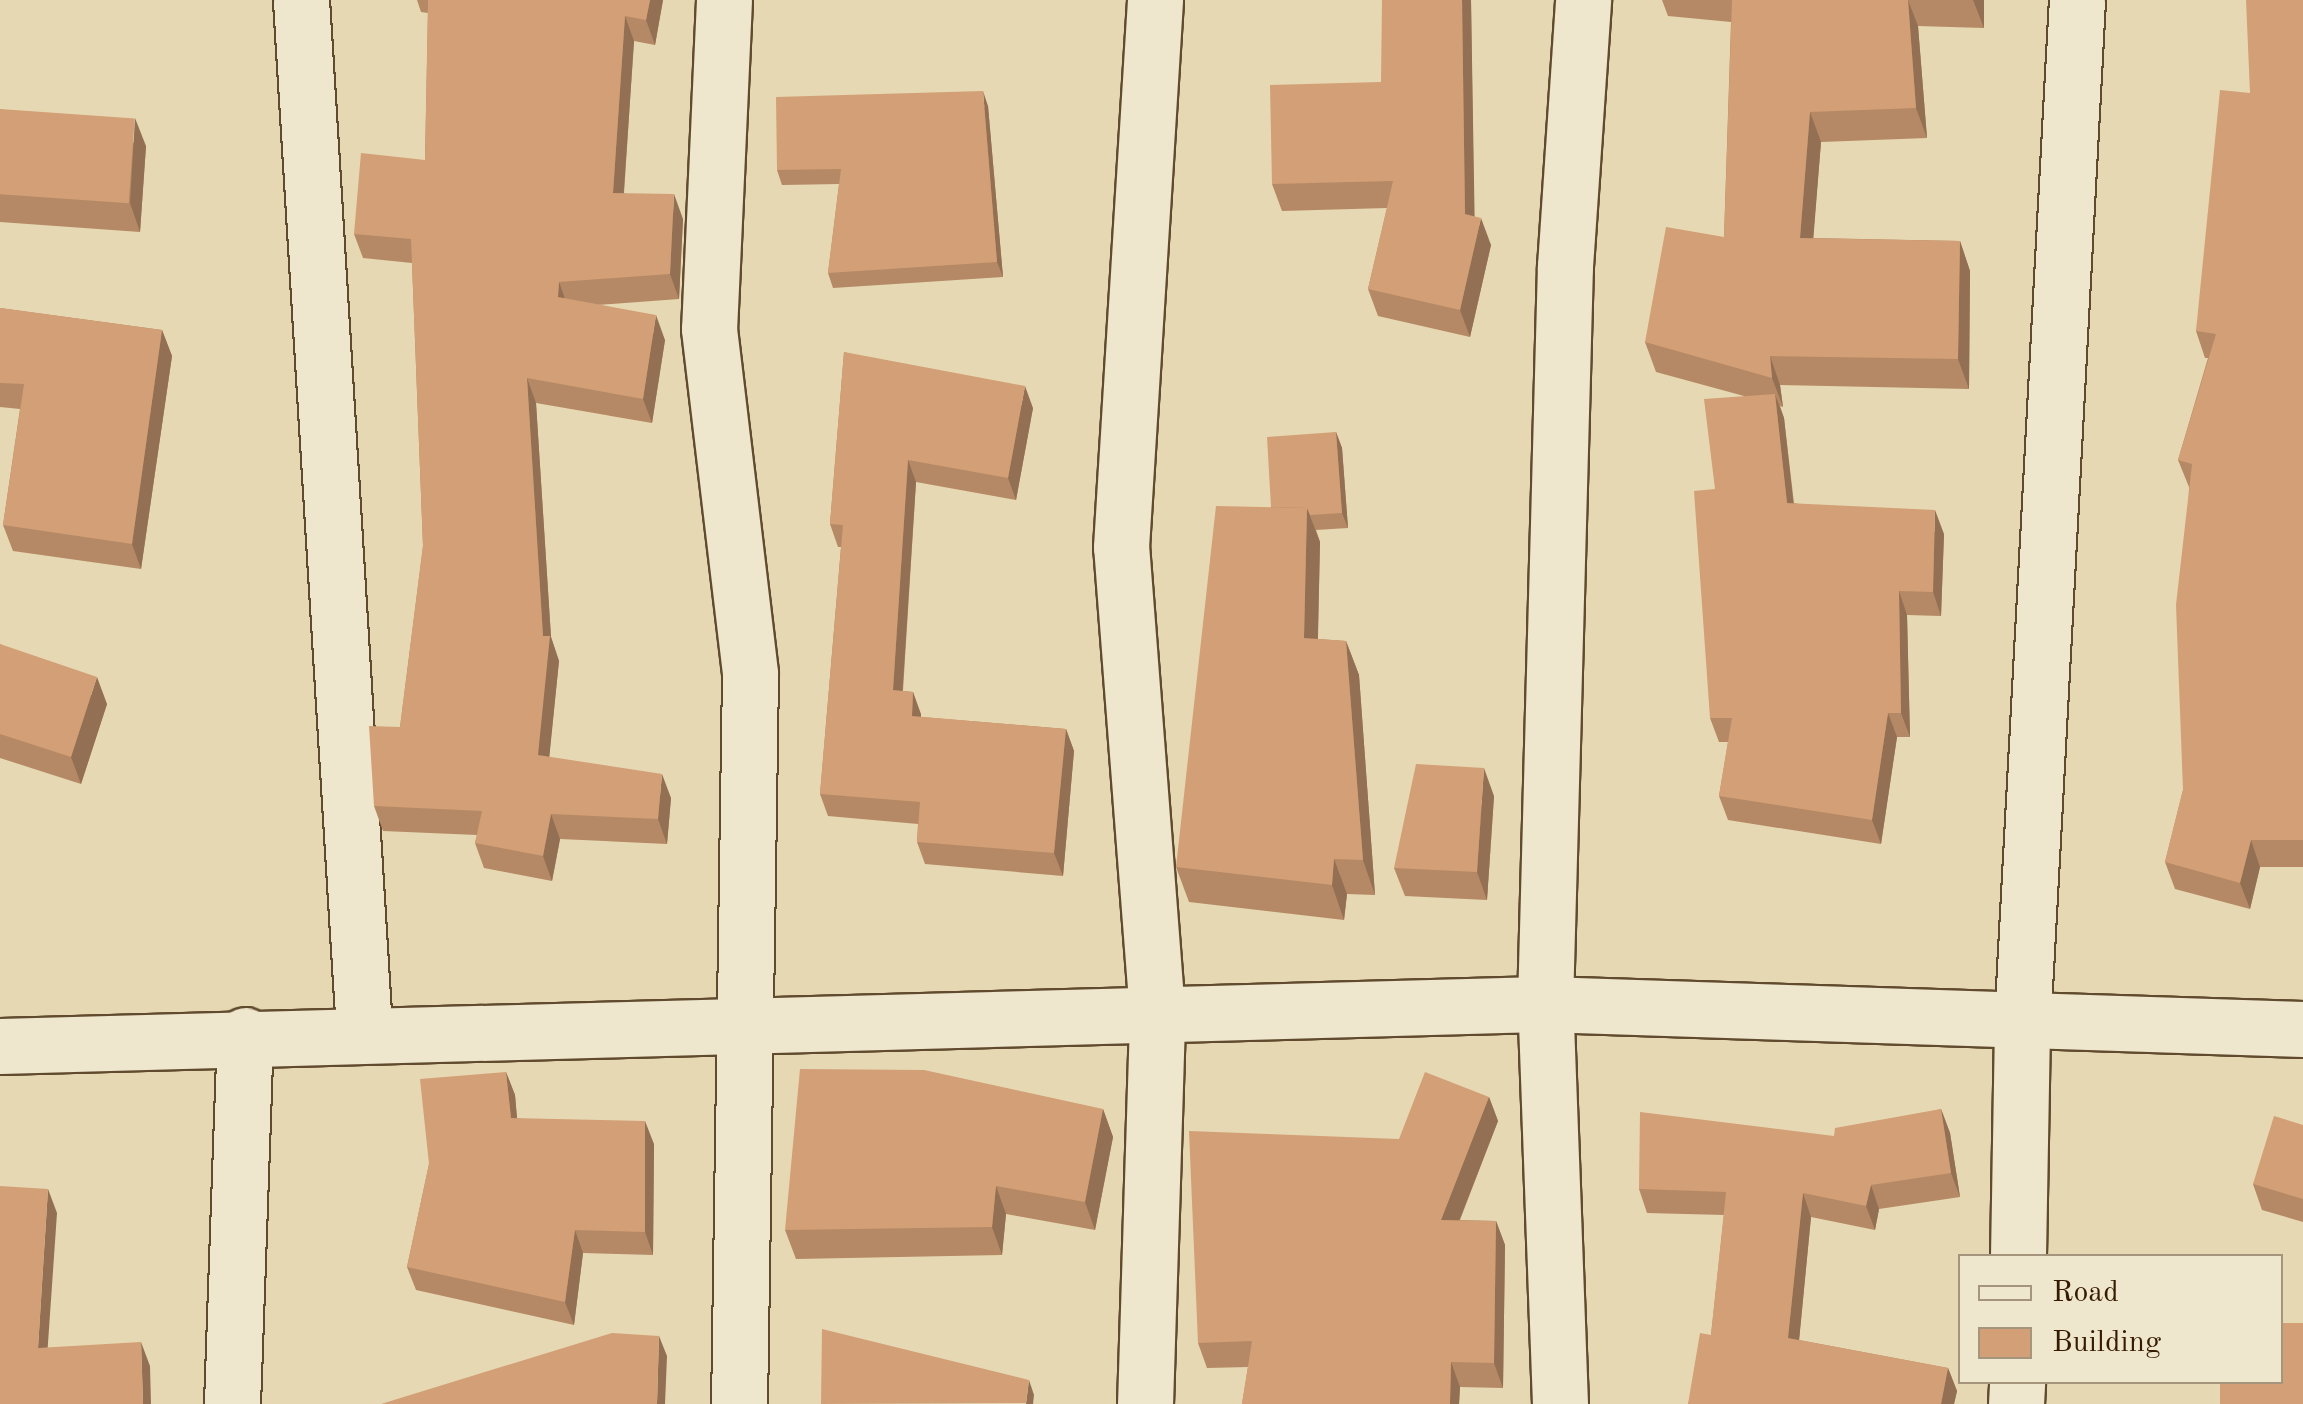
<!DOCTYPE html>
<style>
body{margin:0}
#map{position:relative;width:2303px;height:1404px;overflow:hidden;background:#e6d8b3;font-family:"Old Standard TT",serif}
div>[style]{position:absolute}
.roads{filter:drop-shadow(2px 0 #614b2e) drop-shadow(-2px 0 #614b2e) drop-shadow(0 2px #614b2e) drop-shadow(0 -2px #614b2e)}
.minor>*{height:55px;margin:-27.5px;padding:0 27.5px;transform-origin:27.5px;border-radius:27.5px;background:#efe6ce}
.wall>*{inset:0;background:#b58965}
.shaded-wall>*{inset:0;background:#936f53}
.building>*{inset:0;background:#d29f76;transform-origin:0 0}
span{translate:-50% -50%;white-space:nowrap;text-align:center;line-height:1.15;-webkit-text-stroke:8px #efe6ce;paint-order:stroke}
.legend{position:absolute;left:1958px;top:1254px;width:325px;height:130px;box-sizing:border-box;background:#efe6ce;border:2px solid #a5957c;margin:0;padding:12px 18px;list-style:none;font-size:30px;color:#351c01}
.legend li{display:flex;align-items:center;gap:20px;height:50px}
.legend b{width:50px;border:2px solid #a5957c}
</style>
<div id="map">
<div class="roads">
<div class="minor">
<i style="left:301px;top:0;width:1033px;rotate:86.5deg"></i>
<i style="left:724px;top:0;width:329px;rotate:92.6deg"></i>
<i style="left:709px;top:329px;width:347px;rotate:83.2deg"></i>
<i style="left:750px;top:674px;width:730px;rotate:90.86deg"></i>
<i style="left:0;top:1046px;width:1546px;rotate:-1.56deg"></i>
<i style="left:1545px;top:1004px;width:758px;rotate:1.89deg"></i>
<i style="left:2018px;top:1256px;width:231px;rotate:-89deg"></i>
<i style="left:2022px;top:1025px;width:1026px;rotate:-86.93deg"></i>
<i style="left:232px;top:1404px;width:369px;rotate:-88deg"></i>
<i style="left:1145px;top:1404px;width:391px;rotate:-88.2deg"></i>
<i style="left:1157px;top:1013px;width:467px;rotate:-94.4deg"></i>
<i style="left:1121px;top:547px;width:548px;rotate:-86.44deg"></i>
<i style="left:1560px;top:1404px;width:400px;rotate:-92.1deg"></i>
<i style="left:1545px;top:1004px;width:738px;rotate:-88.45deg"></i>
<i style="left:1565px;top:266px;width:267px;rotate:-86.1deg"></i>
<i style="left:2016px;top:1404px;width:22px;rotate:-87deg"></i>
</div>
</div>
<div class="wall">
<i style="clip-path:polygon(417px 0,663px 0,655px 45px,634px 41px,624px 193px,683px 219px,679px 299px,598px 305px,665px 340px,652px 423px,536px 403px,551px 637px,559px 661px,549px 757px,671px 798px,667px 844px,560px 839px,552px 881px,484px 868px,475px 843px,477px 835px,383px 831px,374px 806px,400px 727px,423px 546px,412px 263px,363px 258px,354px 234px,425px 160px,428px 13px,421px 12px)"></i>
<i style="clip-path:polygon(1471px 0,1474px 216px,1491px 245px,1470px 337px,1378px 316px,1368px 289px,1387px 208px,1282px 211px,1272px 184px,1381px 82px)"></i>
<i style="clip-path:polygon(1662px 0,1984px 0,1984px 28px,1918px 26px,1927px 138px,1821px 142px,1813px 238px,1960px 241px,1970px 271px,1969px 389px,1780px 385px,1783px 407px,1780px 406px,1784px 418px,1794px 503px,1944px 534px,1941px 616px,1907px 615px,1910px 737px,1897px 737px,1881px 844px,1728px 820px,1719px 796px,1728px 742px,1719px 742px,1710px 718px,1715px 489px,1744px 396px,1656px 372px,1645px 342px,1724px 237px,1731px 22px,1668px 16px)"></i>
<i style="clip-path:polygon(2303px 0,2303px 867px,2260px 867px,2250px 909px,2175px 889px,2165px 862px,2183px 790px,2189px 487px,2178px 460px,2208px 358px,2205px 358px,2196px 331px,2250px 93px)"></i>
<i style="clip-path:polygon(988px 106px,1003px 277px,833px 288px,828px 273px,839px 184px,782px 185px,777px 170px)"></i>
<i style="clip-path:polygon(0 109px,146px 146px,140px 232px,0 222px)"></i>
<i style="clip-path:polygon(0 308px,162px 330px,172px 356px,141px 569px,13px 551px,3px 525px,20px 409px,0 407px)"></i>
<i style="clip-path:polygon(844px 352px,1033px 408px,1016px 500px,916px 482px,903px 691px,913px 692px,921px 717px,1066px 729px,1074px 751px,1063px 876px,925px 864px,917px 842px,918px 824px,828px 816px,820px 794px,841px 547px,838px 547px,830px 524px)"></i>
<i style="clip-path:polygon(1336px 432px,1342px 448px,1348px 528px,1316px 530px,1320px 542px,1318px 639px,1346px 641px,1359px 675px,1375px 895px,1347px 894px,1344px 920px,1189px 902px,1176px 867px,1271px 507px)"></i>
<i style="clip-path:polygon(0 644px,107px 704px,81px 784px,0 758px)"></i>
<i style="clip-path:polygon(1494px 796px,1487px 900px,1405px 896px,1394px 868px)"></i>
<i style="clip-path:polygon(506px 1072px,515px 1095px,517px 1118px,654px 1144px,653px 1255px,583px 1253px,574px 1325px,416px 1290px,407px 1267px,429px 1164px)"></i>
<i style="clip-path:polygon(1489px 1097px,1498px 1121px,1460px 1220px,1496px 1221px,1505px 1245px,1503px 1388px,1460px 1387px,1459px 1404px,1242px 1404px,1248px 1367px,1207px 1368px,1198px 1343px,1399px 1139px)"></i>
<i style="clip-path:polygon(1103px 1109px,1113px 1137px,1095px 1230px,1006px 1214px,1002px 1255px,796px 1259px,785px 1230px)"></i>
<i style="clip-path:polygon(1941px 1109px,1950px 1133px,1960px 1197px,1879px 1209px,1875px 1230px,1811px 1217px,1799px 1340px,1948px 1368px,1957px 1391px,1954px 1404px,1688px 1404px,1711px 1335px,1724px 1215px,1647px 1213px,1639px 1189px,1834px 1136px)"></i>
<i style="clip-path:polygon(2303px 1125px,2303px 1222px,2262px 1210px,2253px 1184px)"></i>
</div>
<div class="shaded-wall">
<i style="clip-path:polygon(650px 0,663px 0,655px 45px,646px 20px)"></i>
<i style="clip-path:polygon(1462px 0,1471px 0,1475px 241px,1465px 214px)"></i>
<i style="clip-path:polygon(1908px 0,1918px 26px,1927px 138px,1916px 108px)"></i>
<i style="clip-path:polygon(1973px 0,1984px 0,1984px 28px)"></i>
<i style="clip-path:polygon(625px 16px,634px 41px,622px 218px,613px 193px)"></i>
<i style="clip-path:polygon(983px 91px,988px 106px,1003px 277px,997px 262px)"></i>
<i style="clip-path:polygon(1810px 112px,1821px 142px,1811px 268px,1800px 238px)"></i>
<i style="clip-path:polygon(135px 118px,146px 146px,140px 232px,130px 203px)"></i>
<i style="clip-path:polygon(674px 194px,683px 219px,679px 299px,670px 274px)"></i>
<i style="clip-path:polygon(1481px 218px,1491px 245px,1470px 337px,1460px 310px)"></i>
<i style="clip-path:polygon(1960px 241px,1970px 271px,1969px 389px,1958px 359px)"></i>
<i style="clip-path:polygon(559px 282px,568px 307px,558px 297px)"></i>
<i style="clip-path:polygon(656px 315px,665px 340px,652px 423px,643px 399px)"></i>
<i style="clip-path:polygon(162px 330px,172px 356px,141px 569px,132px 544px)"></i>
<i style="clip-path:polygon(1770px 356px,1780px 385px,1783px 407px,1772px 378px)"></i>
<i style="clip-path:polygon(527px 378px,536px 403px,551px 637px,559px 661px,547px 780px,538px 755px,543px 636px)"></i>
<i style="clip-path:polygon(1025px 386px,1033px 408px,1016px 500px,1008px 478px)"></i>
<i style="clip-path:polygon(1775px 394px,1784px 418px,1796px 527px,1787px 503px)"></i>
<i style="clip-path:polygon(1336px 432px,1342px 448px,1348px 528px,1342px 513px)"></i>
<i style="clip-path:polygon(908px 460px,916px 482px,901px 713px,893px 690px)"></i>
<i style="clip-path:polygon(1307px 508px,1320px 542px,1317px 672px,1304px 638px)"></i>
<i style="clip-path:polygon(1935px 510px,1944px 534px,1941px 616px,1933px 592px)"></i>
<i style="clip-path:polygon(1899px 591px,1907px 615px,1910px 737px,1901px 713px)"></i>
<i style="clip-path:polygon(1346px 641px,1359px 675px,1375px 895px,1363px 860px)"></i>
<i style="clip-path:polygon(97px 677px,107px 704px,81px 784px,71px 757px)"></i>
<i style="clip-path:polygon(913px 692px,921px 714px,920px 738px,912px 716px)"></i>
<i style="clip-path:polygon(1888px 713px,1897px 737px,1881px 844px,1872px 820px)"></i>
<i style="clip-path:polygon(1066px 729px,1074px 751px,1063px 876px,1054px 853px)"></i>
<i style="clip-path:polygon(1484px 768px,1494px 796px,1487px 900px,1477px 872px)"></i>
<i style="clip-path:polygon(662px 774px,671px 798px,667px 844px,658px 819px)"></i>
<i style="clip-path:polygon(551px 814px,560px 839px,552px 881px,543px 856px)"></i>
<i style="clip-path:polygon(2251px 840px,2260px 867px,2250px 909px,2240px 883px)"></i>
<i style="clip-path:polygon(1334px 859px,1347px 894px,1344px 920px,1332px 885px)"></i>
<i style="clip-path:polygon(506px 1072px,515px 1095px,519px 1141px,511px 1118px)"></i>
<i style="clip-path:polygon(1489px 1097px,1498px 1121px,1450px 1244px,1441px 1220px)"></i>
<i style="clip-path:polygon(1103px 1109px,1113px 1137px,1095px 1230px,1085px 1202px)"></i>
<i style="clip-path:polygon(1941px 1109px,1950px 1133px,1960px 1197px,1951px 1173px)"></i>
<i style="clip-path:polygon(645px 1121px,654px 1144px,653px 1255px,645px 1232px)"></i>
<i style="clip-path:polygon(1871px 1185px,1879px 1209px,1875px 1230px,1866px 1206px)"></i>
<i style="clip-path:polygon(996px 1186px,1006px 1214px,1002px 1255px,992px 1227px)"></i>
<i style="clip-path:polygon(48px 1189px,57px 1213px,46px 1372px,38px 1348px)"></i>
<i style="clip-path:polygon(1803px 1193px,1811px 1217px,1797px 1362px,1788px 1338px)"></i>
<i style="clip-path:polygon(1496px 1221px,1505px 1245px,1503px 1388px,1494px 1363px)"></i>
<i style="clip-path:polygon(575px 1230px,583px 1253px,574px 1325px,565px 1302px)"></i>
<i style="clip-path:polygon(659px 1336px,667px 1356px,665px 1404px,657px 1404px)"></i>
<i style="clip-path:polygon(141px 1342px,150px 1366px,151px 1404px,143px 1404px)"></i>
<i style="clip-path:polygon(1451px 1362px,1460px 1387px,1459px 1404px,1450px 1404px)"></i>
<i style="clip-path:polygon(1948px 1368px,1957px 1391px,1954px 1404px,1941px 1404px)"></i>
<i style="clip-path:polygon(1029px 1380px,1034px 1395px,1033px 1404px,1026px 1404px)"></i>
</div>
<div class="building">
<i style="clip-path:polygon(428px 0,650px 0,646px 20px,625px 16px,613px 193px,674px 194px,670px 274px,559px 282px,558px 297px,656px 315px,643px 399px,527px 378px,543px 636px,550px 636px,538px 755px,662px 774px,658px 819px,551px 814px,543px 856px,475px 843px,482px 811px,374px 806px,369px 726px,400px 727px,423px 546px,411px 239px,354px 234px,361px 153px,425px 160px)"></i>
<i style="clip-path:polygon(1382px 0,1462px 0,1465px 214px,1481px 218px,1460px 310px,1368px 289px,1393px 181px,1272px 184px,1270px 85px,1381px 82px)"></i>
<i style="clip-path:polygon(1732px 0,1908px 0,1916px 108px,1810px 112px,1800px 238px,1960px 241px,1958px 359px,1770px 356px,1772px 378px,1645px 342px,1666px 227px,1724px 237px)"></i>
<i style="clip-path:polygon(2246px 0,2303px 0,2303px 840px,2251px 840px,2240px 883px,2165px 862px,2183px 790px,2176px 605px,2192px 464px,2178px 460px,2216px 334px,2196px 331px,2220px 90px,2250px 93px)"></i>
<i style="clip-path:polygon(983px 91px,997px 262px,828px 273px,841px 169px,777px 170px,776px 97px)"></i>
<i style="left:0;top:109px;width:135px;height:85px;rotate:4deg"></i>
<i style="clip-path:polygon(0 308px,162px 330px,132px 544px,3px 525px,24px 384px,0 383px)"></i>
<i style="clip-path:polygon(844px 352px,1025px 386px,1008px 478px,908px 460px,893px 690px,913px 692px,912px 716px,1066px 729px,1054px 853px,917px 842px,920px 802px,820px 794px,843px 525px,830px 524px)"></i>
<i style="clip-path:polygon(1775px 394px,1787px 503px,1935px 510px,1933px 592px,1899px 591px,1901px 713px,1888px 713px,1872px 820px,1719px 796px,1732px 718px,1710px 718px,1694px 491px,1715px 489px,1704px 399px)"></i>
<i style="clip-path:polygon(1336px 432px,1342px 513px,1310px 515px,1307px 508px,1271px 507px,1267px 437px)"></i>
<i style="clip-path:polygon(1216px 506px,1307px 508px,1304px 638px,1346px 641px,1363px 860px,1334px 859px,1332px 885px,1176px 867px)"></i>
<i style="clip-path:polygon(0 644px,97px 677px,71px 757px,0 734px)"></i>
<i style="clip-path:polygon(1416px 764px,1484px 768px,1477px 872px,1394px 868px)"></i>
<i style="clip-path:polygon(800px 1069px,924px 1070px,1103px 1109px,1085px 1202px,996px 1186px,992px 1227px,785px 1230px)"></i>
<i style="clip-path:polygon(506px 1072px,511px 1118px,645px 1121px,645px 1232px,575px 1230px,565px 1302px,407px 1267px,429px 1164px,420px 1079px)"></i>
<i style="clip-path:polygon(1425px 1072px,1489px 1097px,1441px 1220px,1496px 1221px,1494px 1363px,1451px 1362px,1450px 1404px,1242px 1404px,1252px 1341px,1198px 1343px,1189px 1131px,1399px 1139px)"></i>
<i style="clip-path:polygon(1941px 1109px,1951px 1173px,1871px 1185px,1866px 1206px,1803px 1193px,1788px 1338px,1948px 1368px,1941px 1404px,1688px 1404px,1700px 1333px,1711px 1335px,1726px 1192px,1639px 1189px,1640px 1112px,1834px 1136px,1835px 1128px)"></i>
<i style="clip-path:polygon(2274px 1116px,2303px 1125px,2303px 1199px,2253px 1184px)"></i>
<i style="clip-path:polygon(0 1186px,48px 1189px,38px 1348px,141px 1342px,143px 1404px,0 1404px)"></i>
<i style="clip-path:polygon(2280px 1323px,2303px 1323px,2303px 1404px,2220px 1404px,2220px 1382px,2280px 1382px)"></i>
<i style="clip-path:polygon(822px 1329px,1029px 1380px,1026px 1403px,821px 1404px)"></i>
<i style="clip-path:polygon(612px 1333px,659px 1336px,657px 1404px,381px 1404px)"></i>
</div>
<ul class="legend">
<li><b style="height:12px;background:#efe6ce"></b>Road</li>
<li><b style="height:28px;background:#d29f76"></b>Building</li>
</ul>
</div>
